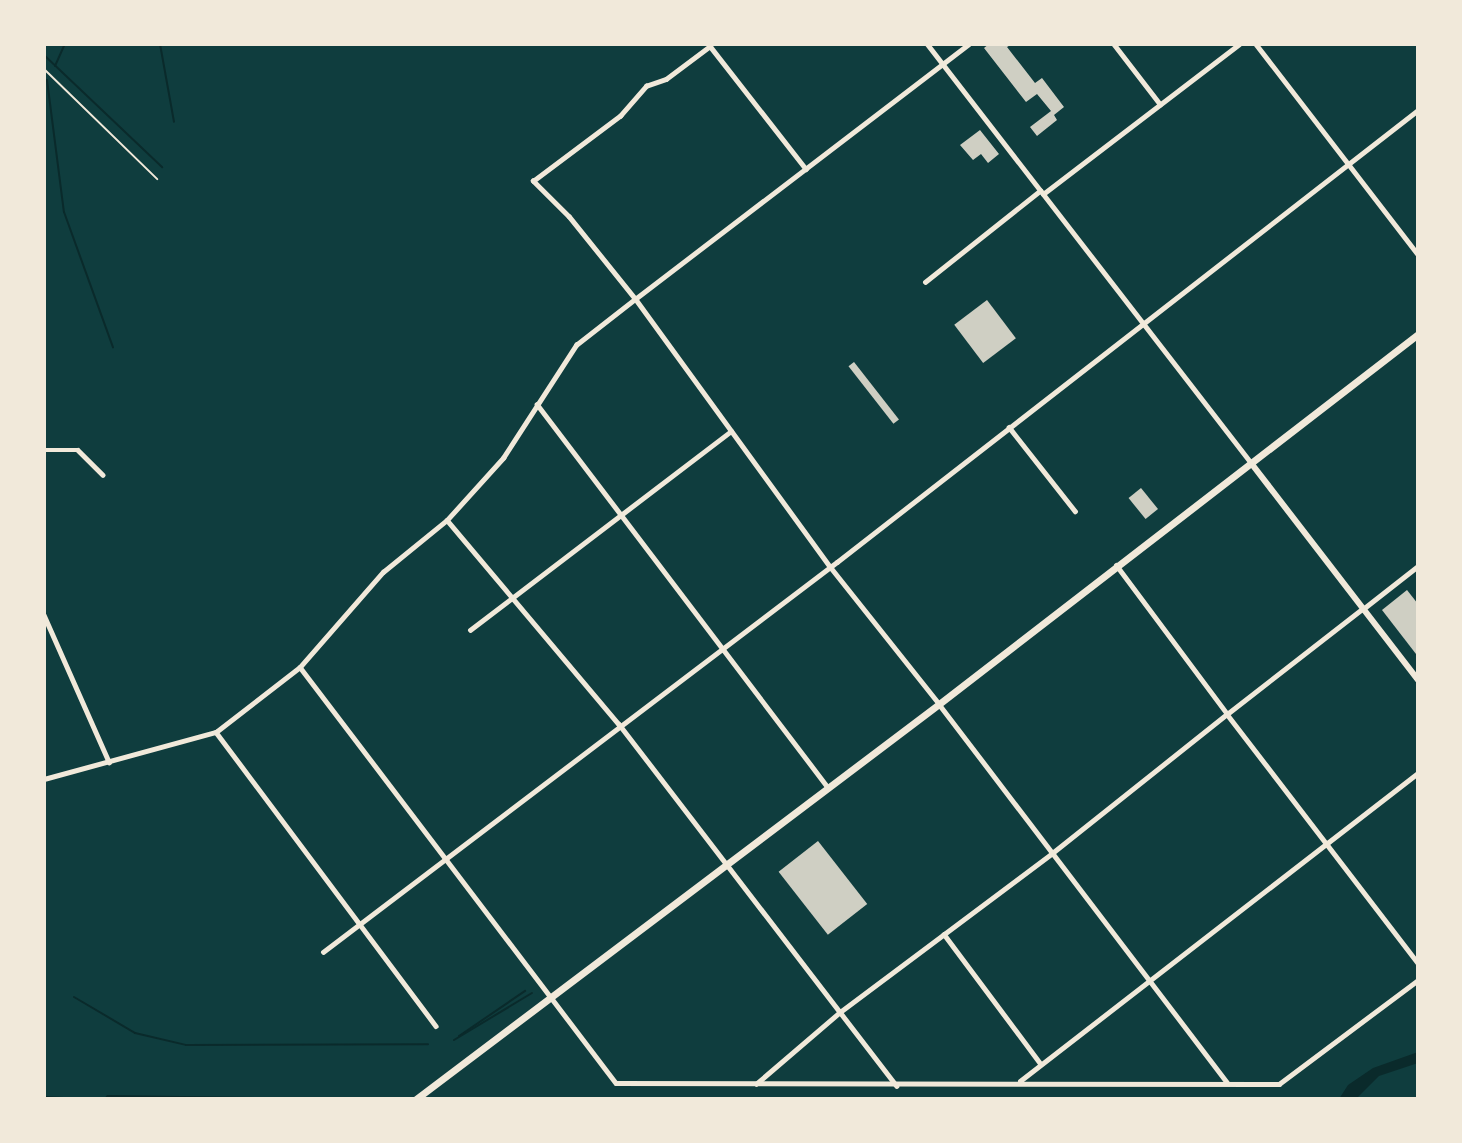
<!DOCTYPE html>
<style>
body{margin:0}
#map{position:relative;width:1462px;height:1143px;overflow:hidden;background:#0f3d3e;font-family:Ubuntu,sans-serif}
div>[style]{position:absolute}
.water>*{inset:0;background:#0a2a2b}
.stream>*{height:2px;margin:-1px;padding:0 1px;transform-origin:1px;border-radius:1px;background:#0a2a2b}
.building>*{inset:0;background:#cfcfc3;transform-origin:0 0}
.path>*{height:2px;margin:-1px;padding:0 1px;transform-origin:1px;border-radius:1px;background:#f1e9da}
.minor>*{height:4.5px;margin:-2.25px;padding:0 2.25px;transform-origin:2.25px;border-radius:2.25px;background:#f1e9da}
.tertiary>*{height:5px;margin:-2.5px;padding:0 2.5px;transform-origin:2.5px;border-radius:2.5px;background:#f1e9da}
.secondary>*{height:6px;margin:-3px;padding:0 3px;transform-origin:3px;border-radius:3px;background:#f1e9da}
.trunk>*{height:7px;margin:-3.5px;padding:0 3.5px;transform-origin:3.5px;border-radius:3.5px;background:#f1e9da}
span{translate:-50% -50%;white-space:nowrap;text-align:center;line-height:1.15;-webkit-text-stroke:7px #f1e9da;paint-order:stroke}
.frame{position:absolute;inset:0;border:46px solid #f1e9da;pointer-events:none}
</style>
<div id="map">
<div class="water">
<i style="clip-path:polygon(1418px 1052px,1418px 1063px,1379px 1076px,1356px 1099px,1339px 1099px,1348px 1085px,1373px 1068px)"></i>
<i style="clip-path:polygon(107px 1095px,405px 1099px,44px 1099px,44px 1096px,104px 1099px)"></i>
</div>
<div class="stream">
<i style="left:160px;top:44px;width:79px;rotate:79.8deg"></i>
<i style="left:44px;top:55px;width:163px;rotate:43.5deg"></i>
<i style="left:55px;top:66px;width:24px;rotate:-66deg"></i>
<i style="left:47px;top:80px;width:133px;rotate:82.7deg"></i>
<i style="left:64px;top:212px;width:144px;rotate:70.1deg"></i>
<i style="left:74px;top:997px;width:71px;rotate:30.5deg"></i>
<i style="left:135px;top:1033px;width:52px;rotate:13.2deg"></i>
<i style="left:186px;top:1045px;width:242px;rotate:-0.2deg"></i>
<i style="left:459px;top:1036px;width:80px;rotate:-34.3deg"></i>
<i style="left:454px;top:1040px;width:91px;rotate:-31.1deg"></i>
</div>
<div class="building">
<i style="clip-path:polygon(989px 44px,1012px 44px,1007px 47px,1035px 83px,1042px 78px,1064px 107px,1054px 115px,1057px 120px,1037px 136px,1030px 127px,1051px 111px,1037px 94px,1026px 102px,984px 48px)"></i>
<i style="clip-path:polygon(980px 130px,999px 154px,988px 163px,981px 154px,973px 160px,960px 145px)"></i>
<i style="left:987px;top:300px;width:48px;height:41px;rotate:53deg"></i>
<i style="left:854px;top:362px;width:73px;height:7px;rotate:52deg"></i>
<i style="left:1141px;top:488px;width:27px;height:16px;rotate:51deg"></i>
<i style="clip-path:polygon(1407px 590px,1418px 604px,1416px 654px,1382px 610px)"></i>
<i style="left:818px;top:841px;width:80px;height:50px;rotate:52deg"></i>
</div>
<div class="path">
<i style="left:44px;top:69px;width:158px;rotate:44.2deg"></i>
</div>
<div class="minor">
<i style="left:1114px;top:44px;width:76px;rotate:52.5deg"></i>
<i style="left:1256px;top:44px;width:265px;rotate:52.4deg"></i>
<i style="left:710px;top:46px;width:156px;rotate:52deg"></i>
<i style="left:925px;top:282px;width:147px;rotate:-38.4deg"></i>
<i style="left:537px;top:404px;width:481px;rotate:52.8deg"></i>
<i style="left:1009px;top:427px;width:107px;rotate:51.8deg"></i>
<i style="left:44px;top:450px;width:34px"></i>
<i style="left:78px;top:450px;width:35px;rotate:45deg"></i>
<i style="left:447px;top:520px;width:267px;rotate:49.9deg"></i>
<i style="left:619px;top:724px;width:456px;rotate:52.5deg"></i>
<i style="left:1363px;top:609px;width:70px;rotate:-38deg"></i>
<i style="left:44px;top:615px;width:161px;rotate:66.1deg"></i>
<i style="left:470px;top:630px;width:328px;rotate:-37.3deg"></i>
<i style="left:300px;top:667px;width:522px;rotate:52.78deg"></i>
<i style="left:616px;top:1083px;width:663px;rotate:0.09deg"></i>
<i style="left:1279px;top:1084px;width:174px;rotate:-36.8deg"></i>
<i style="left:939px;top:704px;width:475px;rotate:52.7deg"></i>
<i style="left:216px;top:732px;width:367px;rotate:53.2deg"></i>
<i style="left:44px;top:779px;width:178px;rotate:-15.3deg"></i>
<i style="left:216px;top:732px;width:106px;rotate:-37.7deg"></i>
<i style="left:300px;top:667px;width:126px;rotate:-48.9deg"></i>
<i style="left:383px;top:572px;width:82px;rotate:-39.1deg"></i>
<i style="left:447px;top:520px;width:84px;rotate:-47.9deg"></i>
<i style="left:503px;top:458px;width:135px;rotate:-57.1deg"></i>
<i style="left:576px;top:345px;width:75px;rotate:-37.9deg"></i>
<i style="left:635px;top:299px;width:105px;rotate:-128.8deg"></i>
<i style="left:569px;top:217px;width:51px;rotate:-135deg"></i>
<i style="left:533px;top:181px;width:109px;rotate:-36.8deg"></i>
<i style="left:620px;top:116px;width:40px;rotate:-49deg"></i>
<i style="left:646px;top:86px;width:21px;rotate:-19deg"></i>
<i style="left:666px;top:79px;width:55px;rotate:-36.9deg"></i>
<i style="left:944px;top:934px;width:162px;rotate:53.3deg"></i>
<i style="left:323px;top:952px;width:645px;rotate:-37.19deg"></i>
<i style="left:837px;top:562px;width:736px;rotate:-37.88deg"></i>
<i style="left:1020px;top:1081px;width:503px;rotate:-37.74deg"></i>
<i style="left:756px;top:1084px;width:111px;rotate:-40.6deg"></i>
<i style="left:840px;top:1012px;width:264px;rotate:-36.8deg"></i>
<i style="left:1051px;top:854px;width:225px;rotate:-38.5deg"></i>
<i style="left:1227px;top:714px;width:314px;rotate:52.5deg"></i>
</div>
<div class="tertiary">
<i style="left:927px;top:44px;width:530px;rotate:52.29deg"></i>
<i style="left:1043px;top:194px;width:247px;rotate:-37.4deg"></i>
<i style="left:1116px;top:565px;width:186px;rotate:53.3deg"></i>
<i style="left:1227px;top:714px;width:171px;rotate:-37.9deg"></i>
<i style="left:939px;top:704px;width:175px;rotate:-128.5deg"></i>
<i style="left:830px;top:567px;width:331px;rotate:-126deg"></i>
<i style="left:635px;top:299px;width:420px;rotate:-37.4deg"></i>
</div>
<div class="secondary">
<i style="left:1251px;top:463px;width:274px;rotate:52.4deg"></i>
</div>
<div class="trunk">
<i style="left:416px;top:1099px;width:655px;rotate:-37.06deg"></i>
<i style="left:939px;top:704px;width:605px;rotate:-37.68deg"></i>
</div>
<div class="frame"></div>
</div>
